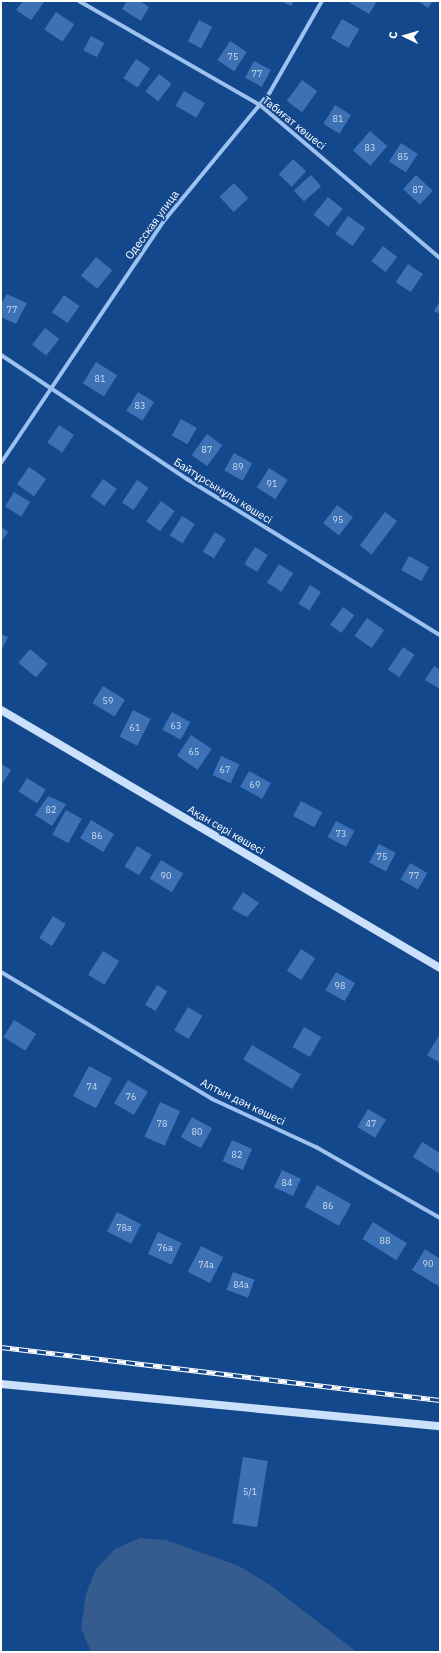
<!DOCTYPE html>
<meta charset="utf-8">
<style>
body{margin:0}
#map{position:relative;width:441px;height:1653px;overflow:hidden;background:#14488c;font-family:"IBM Plex Sans",sans-serif}
div>[style]{position:absolute}
.water>*{inset:0;background:#365b8e}
.building>*{inset:0;background:#3d71b5;transform-origin:0 0}
.street>*{height:4px;margin:-2px;padding:0 2px;transform-origin:2px;border-radius:2px;background:#9dc2f0}
.secondary>*{height:8px;margin:-4px;padding:0 4px;transform-origin:4px;border-radius:4px;background:#cbe0fb}
.rail>*{height:4.5px;margin-top:-2.25px;transform-origin:0;background:repeating-linear-gradient(90deg,#14488c 0 9px,#fff 0 18px);box-sizing:border-box;border-block:1px solid #fff}
span{translate:-50% -50%;white-space:nowrap;text-align:center;line-height:1.15;-webkit-text-stroke:3.5px #14488c;paint-order:stroke}
.number-label{font-size:9px;color:#cedcec}
.number-label span{-webkit-text-stroke-width:0}
.street-label{font-size:11px;color:#fff}
.frame{position:absolute;inset:0;border:2px solid #fff;pointer-events:none}
.north{position:absolute;left:385px;top:16px;width:40px;height:40px;-webkit-text-stroke:3px #14488c;paint-order:stroke;rotate:275deg;font-size:11px;font-weight:700;line-height:16px;text-align:center;color:#fff}
.north::after{content:'';display:block;margin:auto;width:14px;height:18px;background:#fff;clip-path:polygon(50% 0,100% 100%,50% 72%,0 100%)}
</style>
<div id="map">
<div class="water">
<i style="clip-path:polygon(140px 1538px,166px 1540px,239px 1566px,270px 1585px,357px 1652px,91px 1652px,81px 1628px,86px 1594px,96px 1569px,115px 1549px)"></i>
</div>
<div class="building">
<i style="clip-path:polygon(23px 1px,45px 1px,31px 20px,16px 10px)"></i>
<i style="clip-path:polygon(127px 1px,140px 1px,149px 7px,141px 21px,122px 9px)"></i>
<i style="clip-path:polygon(281px 1px,294px 1px,291px 6px)"></i>
<i style="clip-path:polygon(347px 1px,377px 1px,369px 14px)"></i>
<i style="clip-path:polygon(418px 1px,433px 1px,428px 8px)"></i>
<i style="left:56px;top:12px;width:22px;height:21px;rotate:34deg"></i>
<i style="left:342px;top:19px;width:20px;height:22px;rotate:30deg"></i>
<i style="left:199px;top:20px;width:15px;height:24px;rotate:28deg"></i>
<i style="left:91px;top:36px;width:15px;height:16px;rotate:28deg"></i>
<i style="left:230px;top:41px;width:20px;height:23px;rotate:33deg"></i>
<i style="left:136px;top:59px;width:17px;height:23px;rotate:33deg"></i>
<i style="left:254px;top:61px;width:19px;height:19px;rotate:28deg"></i>
<i style="left:159px;top:74px;width:16px;height:22px;rotate:38deg"></i>
<i style="left:302px;top:80px;width:19px;height:26px;rotate:36deg"></i>
<i style="left:184px;top:91px;width:24px;height:17px;rotate:30deg"></i>
<i style="left:335px;top:105px;width:19px;height:22px;rotate:32deg"></i>
<i style="left:370px;top:131px;width:23px;height:26px;rotate:41deg"></i>
<i style="left:401px;top:143px;width:20px;height:22px;rotate:33deg"></i>
<i style="left:293px;top:159px;width:18px;height:21px;rotate:43deg"></i>
<i style="left:311px;top:175px;width:15px;height:23px;rotate:48deg"></i>
<i style="left:416px;top:175px;width:23px;height:19px;rotate:43deg"></i>
<i style="left:234px;top:183px;width:21px;height:20px;rotate:47deg"></i>
<i style="left:328px;top:197px;width:19px;height:23px;rotate:39deg"></i>
<i style="left:348px;top:216px;width:21px;height:22px;rotate:35deg"></i>
<i style="left:383px;top:246px;width:18px;height:19px;rotate:38deg"></i>
<i style="left:96px;top:257px;width:21px;height:24px;rotate:39deg"></i>
<i style="left:408px;top:264px;width:18px;height:22px;rotate:34deg"></i>
<i style="clip-path:polygon(7px 294px,27px 303px,16px 324px,1px 317px,1px 304px)"></i>
<i style="left:64px;top:295px;width:19px;height:21px;rotate:35deg"></i>
<i style="clip-path:polygon(440px 301px,440px 314px,434px 311px)"></i>
<i style="left:45px;top:328px;width:18px;height:21px;rotate:38deg"></i>
<i style="left:96px;top:362px;width:25px;height:25px;rotate:32deg"></i>
<i style="left:138px;top:392px;width:19px;height:22px;rotate:32deg"></i>
<i style="left:181px;top:419px;width:18px;height:19px;rotate:29deg"></i>
<i style="left:59px;top:425px;width:18px;height:21px;rotate:34deg"></i>
<i style="left:207px;top:434px;width:19px;height:26px;rotate:36deg"></i>
<i style="left:234px;top:453px;width:21px;height:20px;rotate:29deg"></i>
<i style="left:29px;top:467px;width:21px;height:21px;rotate:35deg"></i>
<i style="left:269px;top:468px;width:22px;height:23px;rotate:32deg"></i>
<i style="left:103px;top:479px;width:17px;height:21px;rotate:36deg"></i>
<i style="left:137px;top:480px;width:14px;height:27px;rotate:34deg"></i>
<i style="left:14px;top:492px;width:19px;height:17px;rotate:32deg"></i>
<i style="left:161px;top:501px;width:17px;height:25px;rotate:36deg"></i>
<i style="left:337px;top:505px;width:20px;height:23px;rotate:37deg"></i>
<i style="left:385px;top:512px;width:15px;height:42px;rotate:37deg"></i>
<i style="left:182px;top:516px;width:15px;height:23px;rotate:32deg"></i>
<i style="clip-path:polygon(1px 527px,8px 532px,1px 542px)"></i>
<i style="left:215px;top:532px;width:13px;height:23px;rotate:32deg"></i>
<i style="left:255px;top:547px;width:15px;height:20px;rotate:32deg"></i>
<i style="left:409px;top:556px;width:23px;height:16px;rotate:29deg"></i>
<i style="left:279px;top:564px;width:17px;height:22px;rotate:33deg"></i>
<i style="left:310px;top:585px;width:13px;height:22px;rotate:32deg"></i>
<i style="left:343px;top:607px;width:14px;height:22px;rotate:36deg"></i>
<i style="left:367px;top:618px;width:21px;height:22px;rotate:35deg"></i>
<i style="clip-path:polygon(1px 634px,8px 637px,1px 651px)"></i>
<i style="left:403px;top:647px;width:14px;height:27px;rotate:34deg"></i>
<i style="left:30px;top:649px;width:23px;height:18px;rotate:40deg"></i>
<i style="clip-path:polygon(434px 666px,440px 670px,440px 689px,425px 680px)"></i>
<i style="left:103px;top:686px;width:26px;height:20px;rotate:32deg"></i>
<i style="left:133px;top:710px;width:20px;height:30px;rotate:27deg"></i>
<i style="left:172px;top:712px;width:21px;height:20px;rotate:29deg"></i>
<i style="left:191px;top:735px;width:25px;height:25px;rotate:34deg"></i>
<i style="left:221px;top:756px;width:20px;height:21px;rotate:24deg"></i>
<i style="clip-path:polygon(1px 764px,11px 770px,1px 786px)"></i>
<i style="left:249px;top:771px;width:25px;height:18px;rotate:29deg"></i>
<i style="left:27px;top:778px;width:22px;height:16px;rotate:32deg"></i>
<i style="clip-path:polygon(48px 796px,66px 804px,52px 826px,35px 815px)"></i>
<i style="left:301px;top:801px;width:24px;height:17px;rotate:28deg"></i>
<i style="left:66px;top:810px;width:18px;height:28px;rotate:29deg"></i>
<i style="left:91px;top:820px;width:27px;height:21px;rotate:31deg"></i>
<i style="left:336px;top:821px;width:21px;height:18px;rotate:28deg"></i>
<i style="left:379px;top:844px;width:19px;height:21px;rotate:28deg"></i>
<i style="left:137px;top:846px;width:17px;height:24px;rotate:31deg"></i>
<i style="left:161px;top:860px;width:26px;height:22px;rotate:31deg"></i>
<i style="left:410px;top:863px;width:20px;height:19px;rotate:30deg"></i>
<i style="clip-path:polygon(243px 892px,259px 903px,247px 917px,232px 909px)"></i>
<i style="left:53px;top:916px;width:15px;height:26px;rotate:32deg"></i>
<i style="left:301px;top:949px;width:17px;height:26px;rotate:33deg"></i>
<i style="left:103px;top:951px;width:19px;height:28px;rotate:32deg"></i>
<i style="left:336px;top:972px;width:22px;height:21px;rotate:30deg"></i>
<i style="left:157px;top:985px;width:12px;height:23px;rotate:31deg"></i>
<i style="left:188px;top:1007px;width:17px;height:27px;rotate:31deg"></i>
<i style="left:14px;top:1020px;width:26px;height:20px;rotate:32deg"></i>
<i style="left:304px;top:1027px;width:20px;height:23px;rotate:30deg"></i>
<i style="clip-path:polygon(440px 1034px,440px 1063px,427px 1055px)"></i>
<i style="left:252px;top:1045px;width:57px;height:17px;rotate:31deg"></i>
<i style="left:89px;top:1066px;width:26px;height:34px;rotate:28deg"></i>
<i style="left:128px;top:1080px;width:23px;height:27px;rotate:31deg"></i>
<i style="left:160px;top:1102px;width:22px;height:38px;rotate:24deg"></i>
<i style="left:368px;top:1109px;width:21px;height:21px;rotate:31deg"></i>
<i style="left:192px;top:1117px;width:23px;height:23px;rotate:29deg"></i>
<i style="left:232px;top:1140px;width:22px;height:23px;rotate:24deg"></i>
<i style="clip-path:polygon(422px 1142px,440px 1153px,440px 1174px,413px 1157px)"></i>
<i style="left:282px;top:1170px;width:21px;height:19px;rotate:25deg"></i>
<i style="left:317px;top:1185px;width:39px;height:25px;rotate:29deg"></i>
<i style="left:117px;top:1212px;width:27px;height:22px;rotate:27deg"></i>
<i style="left:373px;top:1222px;width:40px;height:20px;rotate:32deg"></i>
<i style="left:158px;top:1232px;width:26px;height:24px;rotate:25deg"></i>
<i style="left:201px;top:1246px;width:25px;height:29px;rotate:27deg"></i>
<i style="clip-path:polygon(425px 1249px,440px 1259px,440px 1287px,412px 1270px)"></i>
<i style="left:233px;top:1272px;width:23px;height:19px;rotate:20deg"></i>
<i style="left:243px;top:1457px;width:25px;height:67px;rotate:9deg"></i>
</div>
<div class="street">
<i style="left:79px;top:1px;width:209px;rotate:29.9deg"></i>
<i style="left:260px;top:105px;width:236px;rotate:40.4deg"></i>
<i style="left:1px;top:355px;width:224px;rotate:33.7deg"></i>
<i style="left:187px;top:479px;width:297px;rotate:31.7deg"></i>
<i style="left:1px;top:463px;width:290px;rotate:-56.1deg"></i>
<i style="left:163px;top:222px;width:168px;rotate:-50.5deg"></i>
<i style="left:270px;top:92px;width:105px;rotate:-60.3deg"></i>
<i style="left:1px;top:972px;width:246px;rotate:31deg"></i>
<i style="left:212px;top:1099px;width:115px;rotate:24.8deg"></i>
<i style="left:316px;top:1147px;width:143px;rotate:29.8deg"></i>
</div>
<div class="secondary">
<i style="left:1px;top:710px;width:509px;rotate:30.44deg"></i>
<i style="left:1px;top:1384px;width:441px;rotate:5.5deg"></i>
</div>
<div class="rail">
<i style="left:1px;top:1347px;width:442px;rotate:6.9deg"></i>
</div>
<div class="number-label">
<span style="left:233px;top:57px">75</span>
<span style="left:257px;top:74px">77</span>
<span style="left:338px;top:119px">81</span>
<span style="left:370px;top:148px">83</span>
<span style="left:403px;top:157px">85</span>
<span style="left:418px;top:190px">87</span>
<span style="left:12px;top:310px">77</span>
<span style="left:100px;top:379px">81</span>
<span style="left:140px;top:406px">83</span>
<span style="left:207px;top:450px">87</span>
<span style="left:238px;top:467px">89</span>
<span style="left:272px;top:484px">91</span>
<span style="left:338px;top:520px">95</span>
<span style="left:108px;top:701px">59</span>
<span style="left:176px;top:726px">63</span>
<span style="left:135px;top:728px">61</span>
<span style="left:194px;top:752px">65</span>
<span style="left:225px;top:770px">67</span>
<span style="left:255px;top:785px">69</span>
<span style="left:51px;top:810px">82</span>
<span style="left:341px;top:834px">73</span>
<span style="left:97px;top:836px">86</span>
<span style="left:382px;top:857px">75</span>
<span style="left:166px;top:876px">90</span>
<span style="left:414px;top:876px">77</span>
<span style="left:340px;top:986px">98</span>
<span style="left:92px;top:1087px">74</span>
<span style="left:131px;top:1097px">76</span>
<span style="left:162px;top:1124px">78</span>
<span style="left:371px;top:1124px">47</span>
<span style="left:197px;top:1132px">80</span>
<span style="left:237px;top:1155px">82</span>
<span style="left:287px;top:1183px">84</span>
<span style="left:328px;top:1206px">86</span>
<span style="left:124px;top:1228px">78а</span>
<span style="left:385px;top:1241px">88</span>
<span style="left:165px;top:1248px">76а</span>
<span style="left:428px;top:1264px">90</span>
<span style="left:206px;top:1265px">74а</span>
<span style="left:241px;top:1285px">84а</span>
<span style="left:250px;top:1492px">5/1</span>
</div>
<div class="street-label">
<span style="left:294px;top:123px;rotate:39deg">Табиғат көшесі</span>
<span style="left:152px;top:225px;rotate:-54deg">Одесская улица</span>
<span style="left:223px;top:491px;rotate:32deg">Байтұрсынұлы көшесі</span>
<span style="left:226px;top:830px;rotate:30deg">Ақан сері көшесі</span>
<span style="left:243px;top:1102px;rotate:26deg">Алтын дән көшесі</span>
</div>
<div class="frame"></div>
<div class="north">С</div>
</div>
